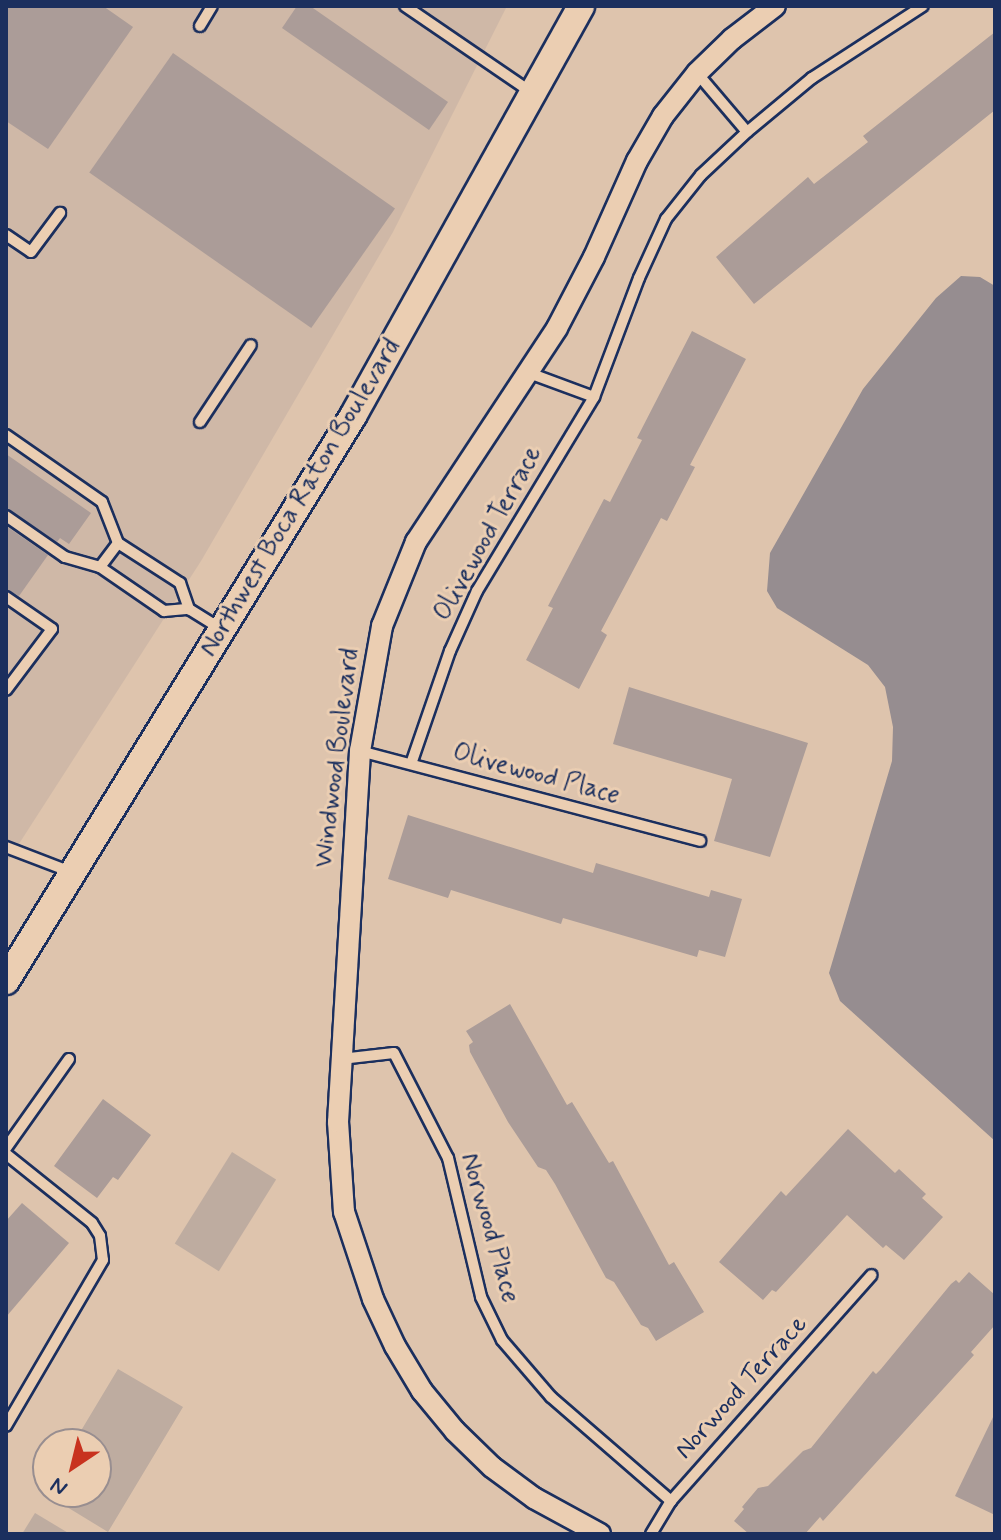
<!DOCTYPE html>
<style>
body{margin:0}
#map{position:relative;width:1001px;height:1540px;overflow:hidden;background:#dec4ad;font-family:Mynerve,sans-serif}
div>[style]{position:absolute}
.built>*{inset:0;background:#cfb8a7}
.green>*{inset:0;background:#beaca0;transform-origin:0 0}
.water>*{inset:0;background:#968d90}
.building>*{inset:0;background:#ab9c98;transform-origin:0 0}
.roads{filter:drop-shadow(2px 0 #1b2f5e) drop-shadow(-2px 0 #1b2f5e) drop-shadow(0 2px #1b2f5e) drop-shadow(0 -2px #1b2f5e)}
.service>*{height:10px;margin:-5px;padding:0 5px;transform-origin:5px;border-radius:5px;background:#ebceb2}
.minor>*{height:20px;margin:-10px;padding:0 10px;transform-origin:10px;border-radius:10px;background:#ebceb2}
.tertiary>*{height:26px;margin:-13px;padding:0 13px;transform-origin:13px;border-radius:13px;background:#ebceb2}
span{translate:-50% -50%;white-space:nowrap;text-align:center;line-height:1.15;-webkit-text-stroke:6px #ebceb2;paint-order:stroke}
.street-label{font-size:26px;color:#1b2f5e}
.frame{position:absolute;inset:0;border:8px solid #1b2f5e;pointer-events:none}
.north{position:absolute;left:32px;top:1428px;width:80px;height:80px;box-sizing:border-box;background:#ebceb2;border:2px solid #988e90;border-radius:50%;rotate:215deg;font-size:22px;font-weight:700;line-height:32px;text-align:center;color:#1b2f5e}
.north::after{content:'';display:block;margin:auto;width:28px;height:36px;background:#c8321e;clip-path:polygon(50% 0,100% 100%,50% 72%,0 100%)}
</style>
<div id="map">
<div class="built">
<i style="clip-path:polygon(6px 6px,507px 6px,393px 232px,201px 561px,6px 864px)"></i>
</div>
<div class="green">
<i style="left:232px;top:1152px;width:52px;height:108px;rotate:32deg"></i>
<i style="clip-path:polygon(118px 1369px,183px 1407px,108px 1532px,44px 1493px,48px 1487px,48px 1492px,96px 1492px,96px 1444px,73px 1444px)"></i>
<i style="clip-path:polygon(35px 1513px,70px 1534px,22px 1534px)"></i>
</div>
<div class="water">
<i style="clip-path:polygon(961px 276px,980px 277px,995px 286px,995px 1141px,840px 1001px,829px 973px,892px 761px,893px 727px,885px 687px,868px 665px,777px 608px,767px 591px,770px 553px,863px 389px,936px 298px)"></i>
</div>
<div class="building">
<i style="clip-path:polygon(6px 6px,103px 6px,133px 27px,48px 149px,6px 121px)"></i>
<i style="clip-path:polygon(297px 6px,310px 6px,448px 102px,429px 130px,282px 28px)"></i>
<i style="clip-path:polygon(995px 32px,995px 110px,754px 304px,716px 257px,808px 177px,814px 184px,868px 142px,863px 136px)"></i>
<i style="left:173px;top:53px;width:271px;height:146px;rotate:35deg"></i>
<i style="clip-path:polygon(692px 331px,746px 359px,690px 465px,695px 467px,667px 521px,661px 518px,601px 631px,607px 635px,579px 689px,526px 660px,553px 608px,548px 606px,604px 499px,610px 502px,642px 440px,637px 438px)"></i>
<i style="clip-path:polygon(6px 454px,91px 513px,69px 544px,60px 538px,57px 542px,6px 508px)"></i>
<i style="clip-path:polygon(6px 526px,48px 555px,19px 596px,6px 589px)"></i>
<i style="clip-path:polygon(629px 687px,808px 743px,770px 857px,714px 841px,732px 779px,613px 744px)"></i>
<i style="clip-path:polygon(408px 815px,593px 873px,596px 863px,709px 897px,711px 890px,742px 899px,725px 957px,699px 950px,697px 957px,563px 918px,561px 924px,451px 890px,448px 898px,388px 879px)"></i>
<i style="clip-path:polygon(510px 1004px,567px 1105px,572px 1102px,609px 1163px,613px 1161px,669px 1265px,674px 1262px,704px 1312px,656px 1341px,648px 1328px,641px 1325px,614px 1282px,606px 1278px,555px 1184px,546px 1170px,538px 1167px,508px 1122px,470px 1052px,469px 1045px,473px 1042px,466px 1031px)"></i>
<i style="clip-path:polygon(103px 1099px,151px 1135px,118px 1180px,113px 1177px,97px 1198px,54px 1166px)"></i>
<i style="clip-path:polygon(848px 1129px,895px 1173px,899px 1169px,926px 1194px,922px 1198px,943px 1217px,904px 1260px,886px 1245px,883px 1248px,847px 1215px,776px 1292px,772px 1290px,763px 1300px,719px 1262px,781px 1191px,786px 1196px)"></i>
<i style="clip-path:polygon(22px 1203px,69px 1243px,6px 1317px,6px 1221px)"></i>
<i style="clip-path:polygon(969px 1272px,995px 1295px,995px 1325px,971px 1352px,974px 1355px,823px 1521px,820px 1517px,805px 1534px,749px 1534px,734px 1521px,744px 1509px,742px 1507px,758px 1488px,768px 1486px,803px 1451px,811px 1448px,873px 1371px,876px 1374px,881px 1369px,951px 1284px,956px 1280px,959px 1283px)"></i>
<i style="clip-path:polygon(995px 1413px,995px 1515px,955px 1496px)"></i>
</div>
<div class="roads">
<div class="service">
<i style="left:405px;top:6px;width:153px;rotate:34.3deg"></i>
<i style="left:200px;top:26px;width:23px;rotate:-59deg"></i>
<i style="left:697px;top:73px;width:77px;rotate:49.7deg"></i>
<i style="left:6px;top:235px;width:30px;rotate:34deg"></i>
<i style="left:31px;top:252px;width:49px;rotate:-53.4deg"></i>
<i style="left:529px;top:373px;width:69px;rotate:20.3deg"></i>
<i style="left:200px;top:422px;width:92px;rotate:-56.5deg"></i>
<i style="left:6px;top:435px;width:117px;rotate:34.9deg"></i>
<i style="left:102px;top:502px;width:44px;rotate:68.7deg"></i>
<i style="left:118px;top:543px;width:74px;rotate:32.8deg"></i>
<i style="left:180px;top:583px;width:28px;rotate:71deg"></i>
<i style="left:189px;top:609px;width:36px;rotate:32deg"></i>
<i style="left:6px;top:516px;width:72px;rotate:34.8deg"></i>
<i style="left:65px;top:557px;width:36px;rotate:16deg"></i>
<i style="left:100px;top:567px;width:30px;rotate:-53deg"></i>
<i style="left:100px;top:567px;width:78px;rotate:34.5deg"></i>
<i style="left:164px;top:611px;width:25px;rotate:-5deg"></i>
<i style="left:6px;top:597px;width:56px;rotate:34.8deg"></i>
<i style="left:52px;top:629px;width:76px;rotate:127deg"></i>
<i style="left:360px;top:751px;width:352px;rotate:14.8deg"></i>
<i style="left:411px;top:764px;width:120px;rotate:-71deg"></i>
<i style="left:450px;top:651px;width:66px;rotate:-65.8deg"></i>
<i style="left:477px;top:591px;width:227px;rotate:-58.9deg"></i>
<i style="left:594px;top:397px;width:127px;rotate:-69.3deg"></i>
<i style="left:639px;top:278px;width:65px;rotate:-65.4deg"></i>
<i style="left:666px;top:219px;width:56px;rotate:-51.5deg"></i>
<i style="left:701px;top:175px;width:63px;rotate:-43.1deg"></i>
<i style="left:747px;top:132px;width:85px;rotate:-39.7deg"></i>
<i style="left:812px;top:78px;width:132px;rotate:-33deg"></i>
<i style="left:6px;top:847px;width:70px;rotate:21deg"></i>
<i style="left:341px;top:1059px;width:53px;rotate:-6.5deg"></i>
<i style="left:394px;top:1053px;width:118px;rotate:62.8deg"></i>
<i style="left:448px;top:1158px;width:143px;rotate:76.6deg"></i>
<i style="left:481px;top:1297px;width:48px;rotate:64deg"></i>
<i style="left:502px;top:1340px;width:75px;rotate:49.3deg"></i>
<i style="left:551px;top:1397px;width:159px;rotate:40.9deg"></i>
<i style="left:6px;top:1148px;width:109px;rotate:-54.7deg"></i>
<i style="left:6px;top:1154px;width:110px;rotate:38.7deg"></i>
<i style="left:92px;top:1223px;width:15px;rotate:58deg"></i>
<i style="left:100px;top:1236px;width:24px;rotate:83deg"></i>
<i style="left:103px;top:1260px;width:192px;rotate:120.3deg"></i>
<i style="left:651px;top:1534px;width:39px;rotate:-59deg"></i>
<i style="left:671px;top:1501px;width:302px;rotate:-48.4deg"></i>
</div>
<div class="minor">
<i style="left:600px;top:1534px;width:75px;rotate:-151.4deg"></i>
<i style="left:534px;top:1498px;width:52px;rotate:-143.6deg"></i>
<i style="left:492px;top:1467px;width:52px;rotate:-135.8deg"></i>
<i style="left:455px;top:1431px;width:52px;rotate:-129.5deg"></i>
<i style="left:422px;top:1391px;width:52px;rotate:-121deg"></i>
<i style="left:395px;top:1346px;width:52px;rotate:-115.1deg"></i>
<i style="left:373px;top:1299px;width:92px;rotate:-108.4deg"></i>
<i style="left:344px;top:1212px;width:90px;rotate:-93.8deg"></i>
<i style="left:338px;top:1122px;width:372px;rotate:-86.6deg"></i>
<i style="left:360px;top:751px;width:127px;rotate:-80deg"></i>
<i style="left:382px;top:626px;width:91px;rotate:-68deg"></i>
<i style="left:416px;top:542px;width:256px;rotate:-56.6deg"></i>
<i style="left:557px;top:328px;width:80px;rotate:-62.5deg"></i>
<i style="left:594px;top:257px;width:105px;rotate:-65.9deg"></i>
<i style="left:637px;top:161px;width:52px;rotate:-60deg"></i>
<i style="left:663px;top:116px;width:55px;rotate:-51.7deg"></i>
<i style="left:697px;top:73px;width:49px;rotate:-44.2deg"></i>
<i style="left:732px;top:39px;width:54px;rotate:-37.5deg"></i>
</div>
<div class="tertiary">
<i style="left:6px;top:981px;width:663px;rotate:-58.44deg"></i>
<i style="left:353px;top:416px;width:469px;rotate:-60.9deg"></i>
</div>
</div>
<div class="street-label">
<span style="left:301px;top:498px;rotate:-59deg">Northwest Boca Raton Boulevard</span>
<span style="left:489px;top:534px;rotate:-61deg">Olivewood Terrace</span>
<span style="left:338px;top:758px;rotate:-83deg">Windwood Boulevard</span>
<span style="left:536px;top:775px;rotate:15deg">Olivewood Place</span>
<span style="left:489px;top:1228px;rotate:74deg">Norwood Place</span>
<span style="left:742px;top:1388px;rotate:-48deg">Norwood Terrace</span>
</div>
<div class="frame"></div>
<div class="north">N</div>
</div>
